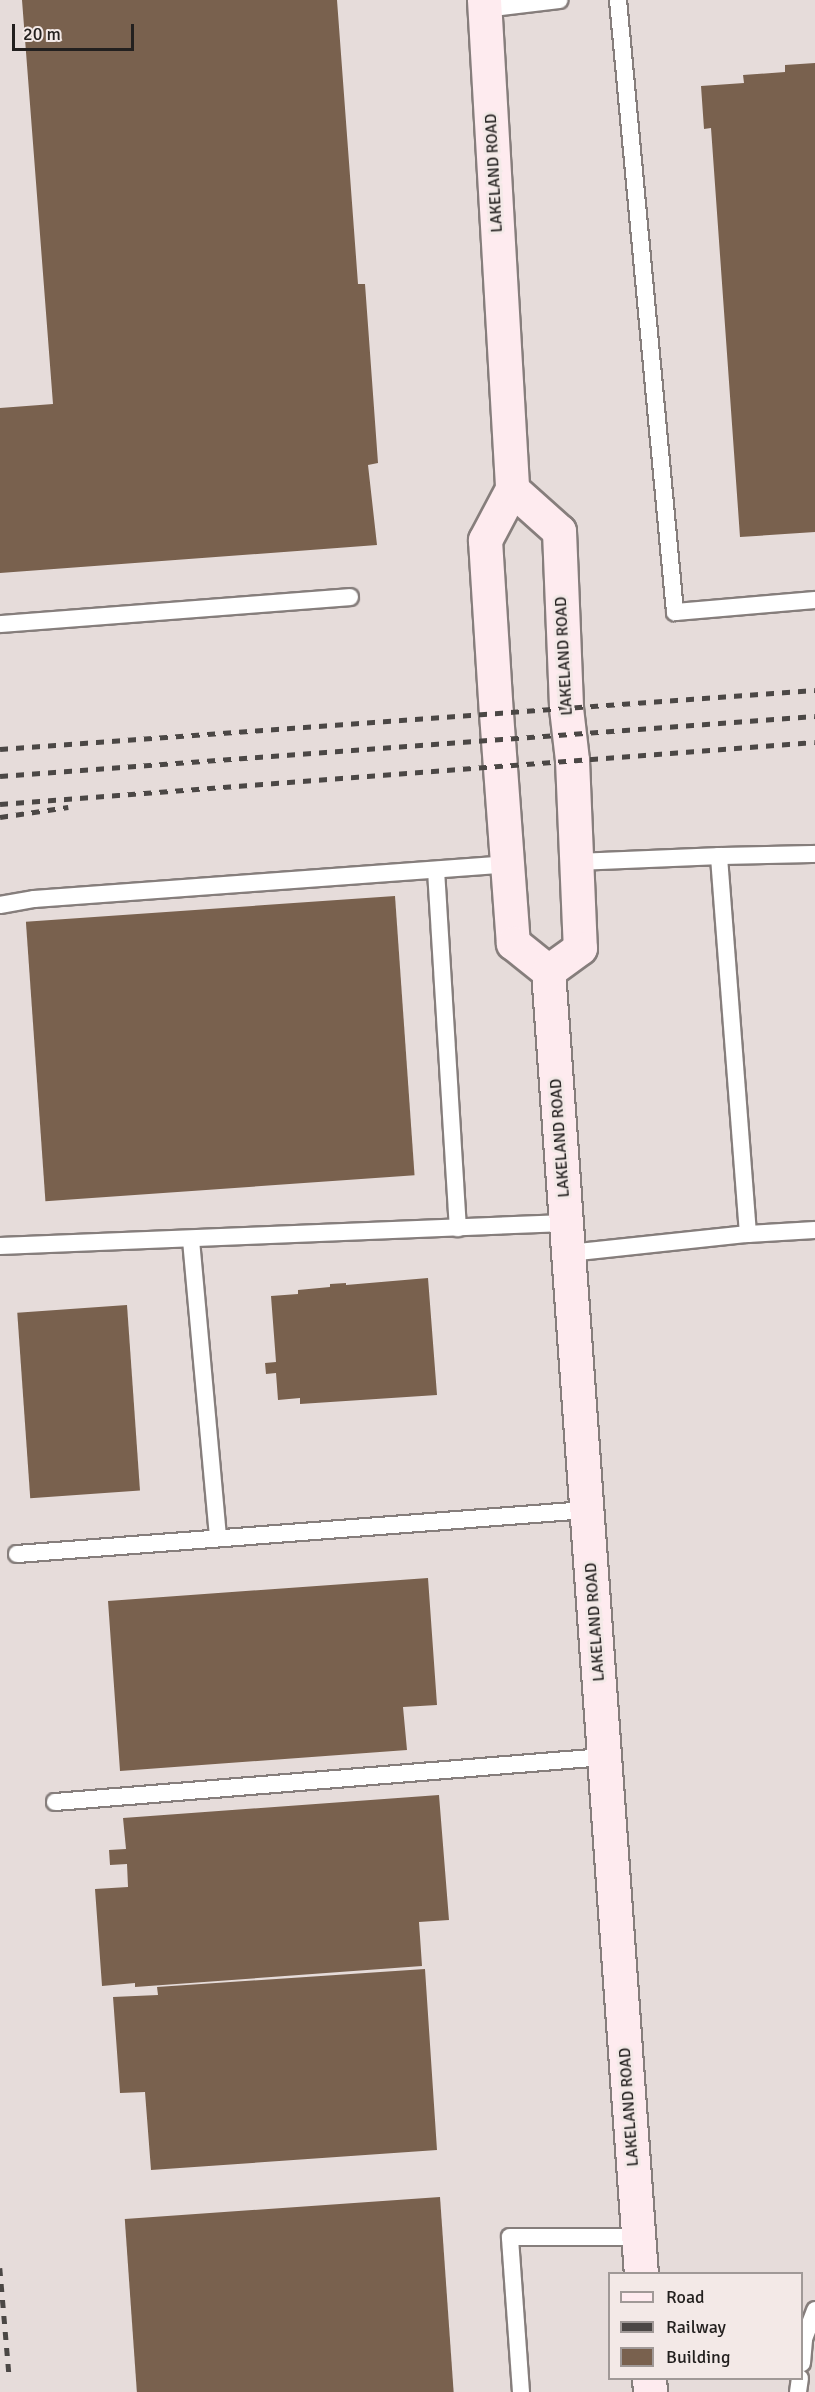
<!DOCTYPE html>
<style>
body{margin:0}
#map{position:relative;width:815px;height:2392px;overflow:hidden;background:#e6dcda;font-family:Signika,sans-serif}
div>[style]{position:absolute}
.building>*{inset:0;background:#79614e;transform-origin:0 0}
.roads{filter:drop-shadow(2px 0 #867e7c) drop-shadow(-2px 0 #867e7c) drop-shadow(0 2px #867e7c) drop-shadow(0 -2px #867e7c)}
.lane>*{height:16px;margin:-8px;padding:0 8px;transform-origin:8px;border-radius:8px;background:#fff}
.secondary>*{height:33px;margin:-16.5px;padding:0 16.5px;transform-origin:16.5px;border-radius:16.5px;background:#feebef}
.rail>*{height:4.5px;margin-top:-2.25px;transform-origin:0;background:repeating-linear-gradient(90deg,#4b4745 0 8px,transparent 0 16px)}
span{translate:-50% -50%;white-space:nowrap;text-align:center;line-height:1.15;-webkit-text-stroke:6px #f3e9e7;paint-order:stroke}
.street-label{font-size:16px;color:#23201f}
.legend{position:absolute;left:608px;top:2272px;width:195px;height:108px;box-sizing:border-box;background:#f3e9e7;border:2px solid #a09997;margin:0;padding:8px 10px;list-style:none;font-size:18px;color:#23201f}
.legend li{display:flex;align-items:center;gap:12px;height:30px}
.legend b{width:30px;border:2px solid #a09997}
.scale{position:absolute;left:12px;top:24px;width:122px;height:27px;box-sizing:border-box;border:3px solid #23201f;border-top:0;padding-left:8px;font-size:18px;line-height:21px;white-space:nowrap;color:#23201f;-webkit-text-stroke:4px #f3e9e7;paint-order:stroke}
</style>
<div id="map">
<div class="building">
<i style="clip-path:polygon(22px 0,337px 0,358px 284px,365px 284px,378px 463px,368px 465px,377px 545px,0 573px,0 408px,53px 404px)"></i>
<i style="clip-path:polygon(815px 63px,815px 532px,740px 537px,711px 128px,704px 129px,701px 86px,744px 83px,743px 75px,785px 72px,785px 65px)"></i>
<i style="left:395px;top:896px;width:280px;height:370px;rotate:86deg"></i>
<i style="clip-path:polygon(428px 1278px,437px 1395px,300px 1404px,300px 1398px,278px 1400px,276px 1373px,266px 1374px,265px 1363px,276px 1362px,271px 1296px,298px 1294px,298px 1290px,330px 1287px,330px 1284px,346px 1283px,346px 1285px)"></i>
<i style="left:127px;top:1305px;width:186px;height:110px;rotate:86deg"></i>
<i style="clip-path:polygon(428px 1578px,437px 1705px,403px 1707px,407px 1750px,120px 1771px,108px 1601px)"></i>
<i style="clip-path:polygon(439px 1795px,449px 1920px,419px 1922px,422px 1966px,135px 1987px,135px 1983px,102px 1986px,95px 1889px,128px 1887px,127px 1864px,110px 1865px,109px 1850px,126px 1849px,123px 1818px)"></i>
<i style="clip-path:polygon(425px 1969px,437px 2150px,151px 2170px,145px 2092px,120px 2093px,113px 1997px,158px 1995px,157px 1987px)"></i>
<i style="left:440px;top:2197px;width:196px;height:316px;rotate:86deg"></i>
</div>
<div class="roads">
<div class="lane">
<i style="left:618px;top:0;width:615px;rotate:84.68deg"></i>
<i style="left:675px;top:612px;width:141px;rotate:-4.9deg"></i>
<i style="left:484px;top:9px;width:76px;rotate:-6.8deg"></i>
<i style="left:0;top:624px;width:351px;rotate:-4.4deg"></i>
<i style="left:719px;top:856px;width:96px;rotate:-1.2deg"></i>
<i style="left:436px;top:870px;width:359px;rotate:86.5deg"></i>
<i style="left:0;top:905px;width:35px;rotate:-10deg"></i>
<i style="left:34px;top:899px;width:475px;rotate:-4.2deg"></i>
<i style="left:748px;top:1234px;width:67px;rotate:-3.4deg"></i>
<i style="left:191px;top:1240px;width:299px;rotate:84.8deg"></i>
<i style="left:0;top:1246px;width:566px;rotate:-2.33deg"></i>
<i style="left:569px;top:1253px;width:180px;rotate:-6.1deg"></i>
<i style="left:748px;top:1234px;width:379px;rotate:-94.4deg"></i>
<i style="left:719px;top:856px;width:141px;rotate:177.6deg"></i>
<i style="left:17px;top:1554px;width:571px;rotate:-4.42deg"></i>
<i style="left:55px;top:1802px;width:551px;rotate:-4.69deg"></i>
<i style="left:802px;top:2363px;width:24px;rotate:-85deg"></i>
<i style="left:804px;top:2339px;width:31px;rotate:-69deg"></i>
<i style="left:521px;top:2392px;width:155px;rotate:-94.1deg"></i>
<i style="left:510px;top:2237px;width:129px"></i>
<i style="left:798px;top:2392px;width:14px;rotate:-82deg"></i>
</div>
<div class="secondary">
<i style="left:484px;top:0;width:490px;rotate:86.7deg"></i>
<i style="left:512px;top:489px;width:58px;rotate:117.9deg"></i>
<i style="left:485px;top:540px;width:173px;rotate:86.4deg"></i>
<i style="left:496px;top:713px;width:231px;rotate:85.8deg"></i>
<i style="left:513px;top:943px;width:45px;rotate:38.7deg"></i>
<i style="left:548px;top:971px;width:1306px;rotate:85.92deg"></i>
<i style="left:512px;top:489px;width:63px;rotate:41.8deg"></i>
<i style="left:559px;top:531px;width:177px;rotate:87.7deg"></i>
<i style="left:566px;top:708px;width:52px;rotate:83.4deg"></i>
<i style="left:572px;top:760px;width:188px;rotate:87.6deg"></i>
<i style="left:580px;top:948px;width:39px;rotate:144deg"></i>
<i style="left:649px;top:2378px;width:14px;rotate:86deg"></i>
</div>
</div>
<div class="rail">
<i style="left:0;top:749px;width:817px;rotate:-4.14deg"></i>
<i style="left:0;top:776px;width:817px;rotate:-4.21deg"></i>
<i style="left:0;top:804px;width:817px;rotate:-4.35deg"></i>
<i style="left:0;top:817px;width:69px;rotate:-8.4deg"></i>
<i style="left:0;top:2268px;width:105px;rotate:85.1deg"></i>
</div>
<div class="street-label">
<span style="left:494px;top:173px;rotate:-93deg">LAKELAND ROAD</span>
<span style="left:564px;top:656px;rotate:-93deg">LAKELAND ROAD</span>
<span style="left:560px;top:1138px;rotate:-94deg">LAKELAND ROAD</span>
<span style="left:595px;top:1622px;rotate:-94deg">LAKELAND ROAD</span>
<span style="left:629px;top:2107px;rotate:-94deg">LAKELAND ROAD</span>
</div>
<ul class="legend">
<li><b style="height:8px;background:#feebef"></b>Road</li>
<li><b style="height:8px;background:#4b4745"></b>Railway</li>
<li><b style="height:16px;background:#79614e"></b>Building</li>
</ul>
<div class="scale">20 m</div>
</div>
